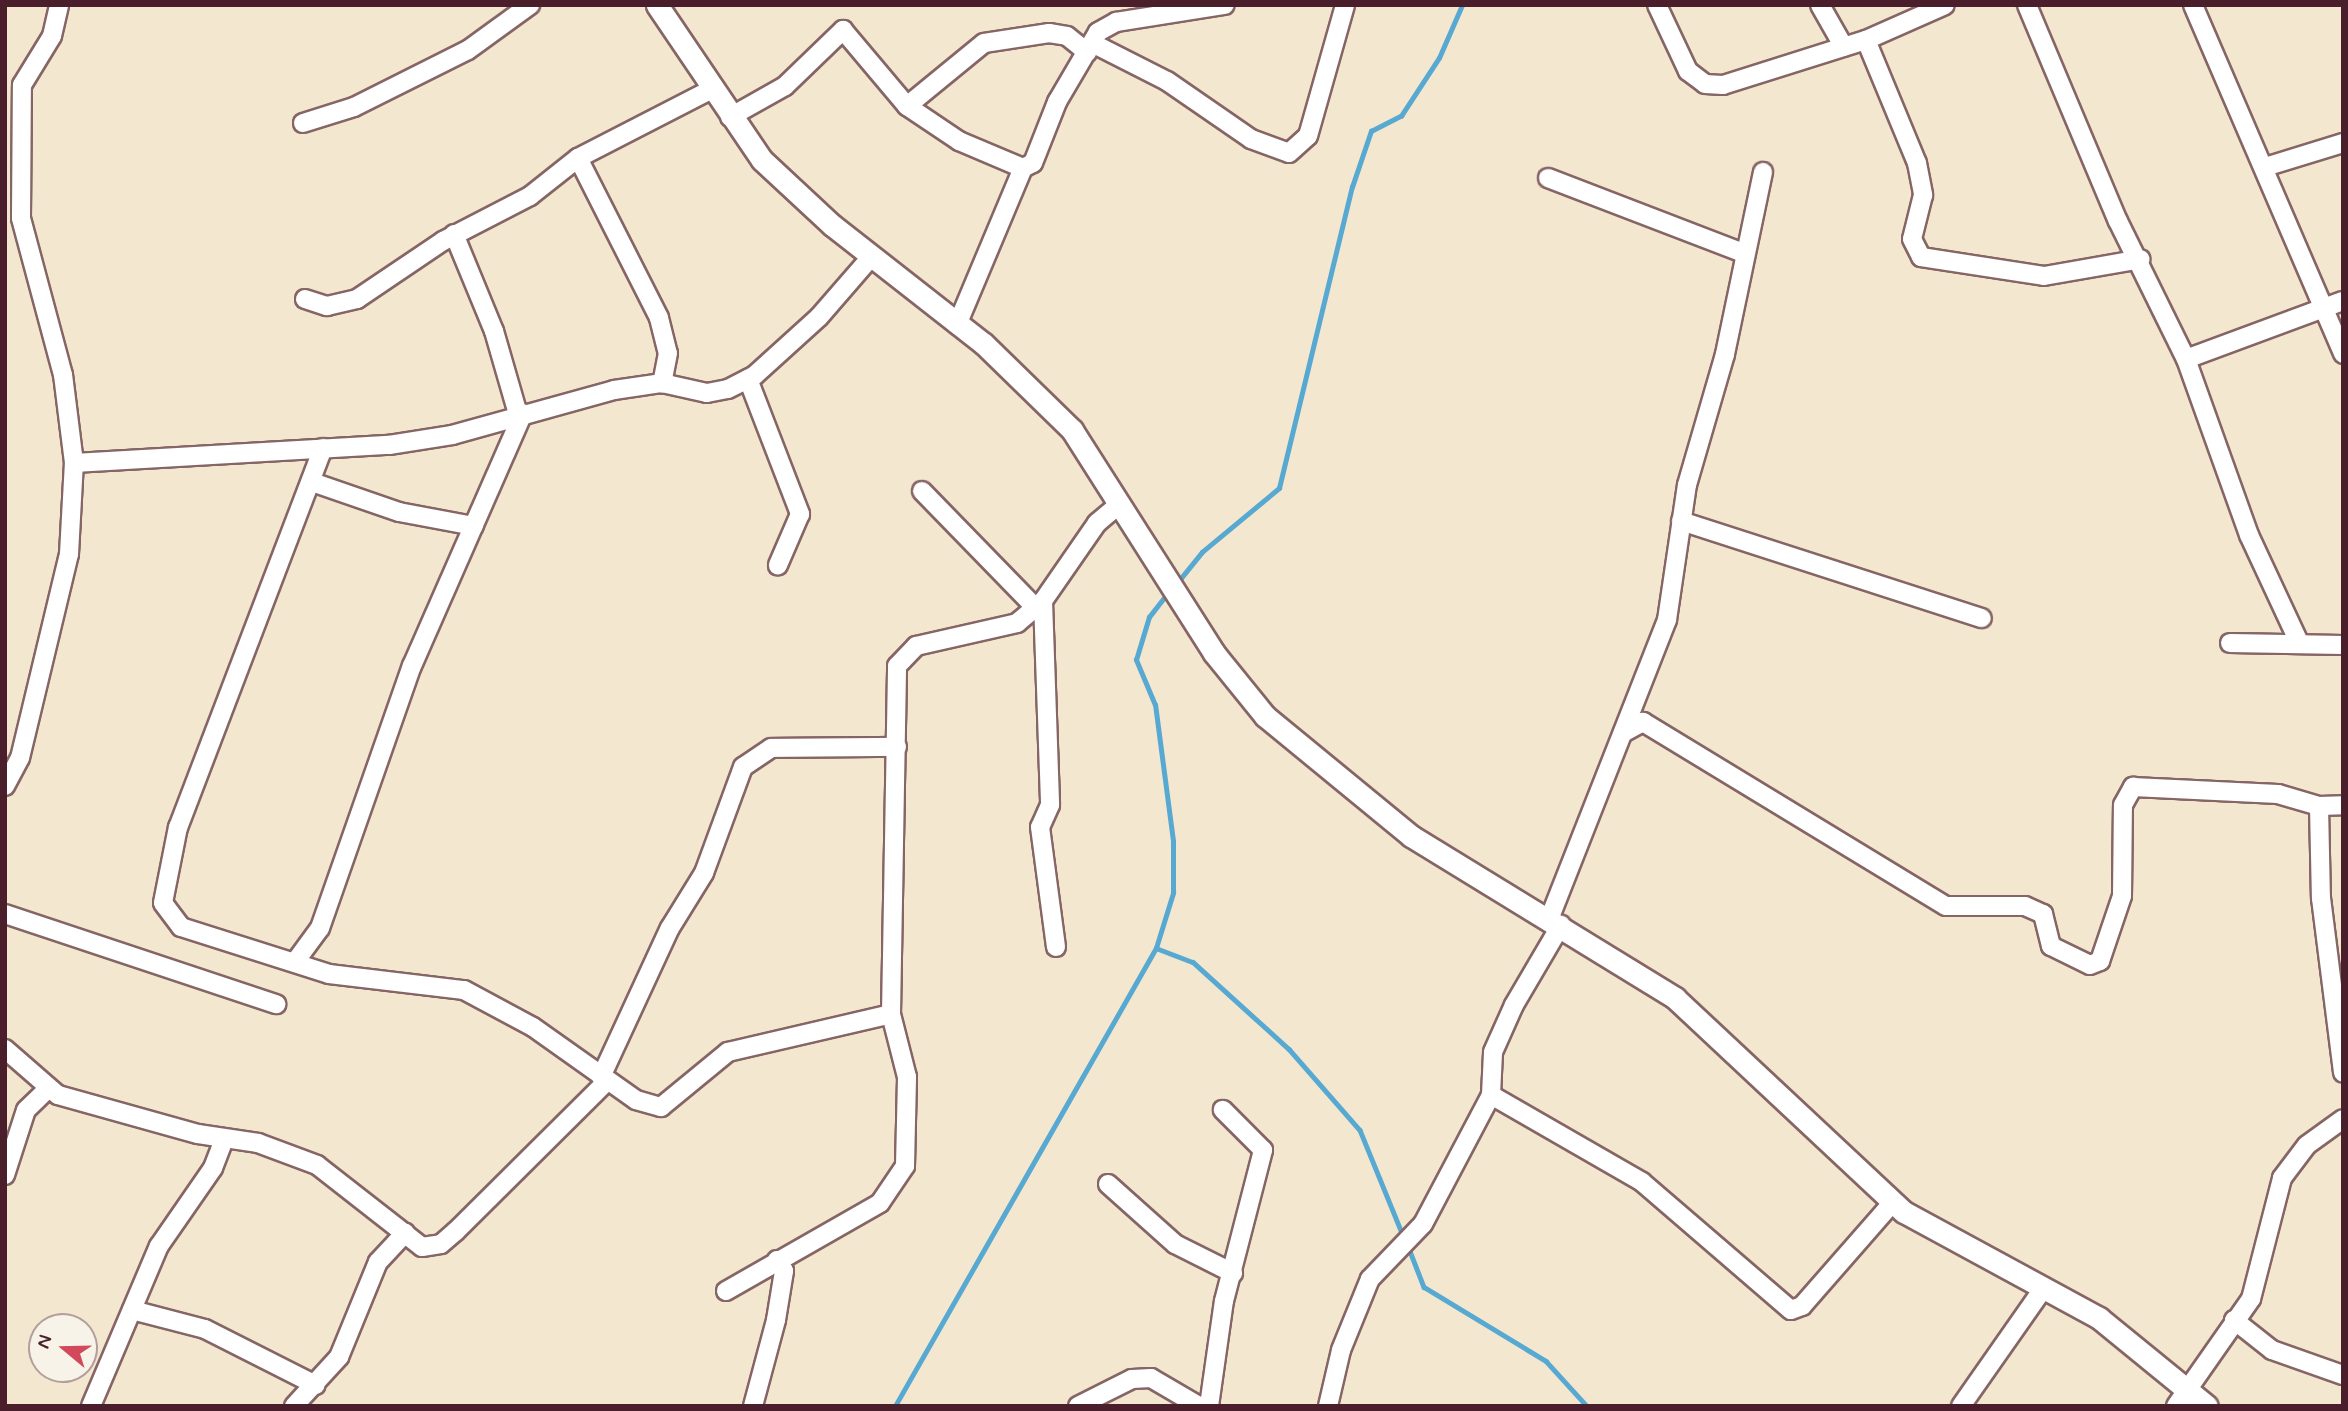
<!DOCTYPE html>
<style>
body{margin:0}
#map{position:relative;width:2348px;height:1411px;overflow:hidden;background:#f4e7d0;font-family:Mynerve,sans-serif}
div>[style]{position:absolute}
.stream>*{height:4.5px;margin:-2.25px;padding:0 2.25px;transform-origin:2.25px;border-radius:2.25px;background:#57a9d2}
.roads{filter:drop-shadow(2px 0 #866565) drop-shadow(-2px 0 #866565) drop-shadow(0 2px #866565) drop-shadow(0 -2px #866565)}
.minor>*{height:18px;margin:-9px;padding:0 9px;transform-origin:9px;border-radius:9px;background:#fff}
.tertiary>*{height:21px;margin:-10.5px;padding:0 10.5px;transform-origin:10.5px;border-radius:10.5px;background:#fff}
span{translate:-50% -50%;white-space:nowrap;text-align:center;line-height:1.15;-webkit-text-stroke:5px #f7f3e8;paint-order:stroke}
.frame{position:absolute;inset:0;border:7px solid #4a1f2b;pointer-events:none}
.north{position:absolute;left:28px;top:1313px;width:70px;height:70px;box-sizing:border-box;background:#f7f3e8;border:2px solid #b29e9c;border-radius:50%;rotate:289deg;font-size:19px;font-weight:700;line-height:28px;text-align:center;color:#4a1f2b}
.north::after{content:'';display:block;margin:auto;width:24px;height:32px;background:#d1495b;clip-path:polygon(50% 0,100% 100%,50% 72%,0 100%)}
</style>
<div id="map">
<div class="stream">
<i style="left:1177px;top:583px;width:40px;rotate:-51deg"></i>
<i style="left:1202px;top:552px;width:100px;rotate:-39.7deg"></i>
<i style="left:1279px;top:488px;width:310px;rotate:-76.4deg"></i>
<i style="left:1352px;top:187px;width:59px;rotate:-71.3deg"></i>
<i style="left:1371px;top:131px;width:34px;rotate:-27deg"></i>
<i style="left:1401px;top:116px;width:69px;rotate:-56.8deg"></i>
<i style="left:1439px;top:58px;width:58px;rotate:-66.5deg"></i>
<i style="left:1156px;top:948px;width:40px;rotate:21deg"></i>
<i style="left:1193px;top:962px;width:130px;rotate:42.2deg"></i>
<i style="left:1289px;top:1049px;width:108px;rotate:48.8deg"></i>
<i style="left:1360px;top:1130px;width:117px;rotate:67.8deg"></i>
<i style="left:1408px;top:1246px;width:44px;rotate:68.7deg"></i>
<i style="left:1424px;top:1287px;width:143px;rotate:31.2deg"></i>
<i style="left:1546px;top:1361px;width:61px;rotate:47.7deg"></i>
<i style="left:895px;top:1406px;width:527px;rotate:-60.32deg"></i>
<i style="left:1156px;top:948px;width:58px;rotate:-72.8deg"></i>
<i style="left:1173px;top:893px;width:52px;rotate:-90deg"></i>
<i style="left:1173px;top:841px;width:137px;rotate:-97.5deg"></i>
<i style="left:1155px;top:705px;width:49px;rotate:-112.9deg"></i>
<i style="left:1136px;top:660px;width:45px;rotate:-73.2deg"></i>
<i style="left:1149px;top:617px;width:31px;rotate:-52deg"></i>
</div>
<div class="roads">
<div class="minor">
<i style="left:1657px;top:5px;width:73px;rotate:64.8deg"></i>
<i style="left:1688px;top:71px;width:21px;rotate:37deg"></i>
<i style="left:1705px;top:84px;width:18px;rotate:3deg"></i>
<i style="left:1723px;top:85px;width:150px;rotate:-17.5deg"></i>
<i style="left:1866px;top:40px;width:86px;rotate:-23.9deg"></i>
<i style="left:1820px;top:5px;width:48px;rotate:60.3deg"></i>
<i style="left:2027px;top:5px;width:234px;rotate:67.2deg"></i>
<i style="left:2118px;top:221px;width:154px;rotate:63.8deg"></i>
<i style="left:2186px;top:359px;width:187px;rotate:70.3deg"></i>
<i style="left:2249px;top:535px;width:118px;rotate:65deg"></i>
<i style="left:2193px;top:5px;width:380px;rotate:66.7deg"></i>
<i style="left:1866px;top:40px;width:133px;rotate:67.5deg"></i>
<i style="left:1917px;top:163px;width:33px;rotate:79deg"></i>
<i style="left:1923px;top:195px;width:45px;rotate:104deg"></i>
<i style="left:1912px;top:239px;width:20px;rotate:63deg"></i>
<i style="left:1921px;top:257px;width:124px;rotate:8.8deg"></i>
<i style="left:2044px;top:276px;width:98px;rotate:-9.9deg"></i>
<i style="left:1092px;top:43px;width:84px;rotate:26.9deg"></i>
<i style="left:1167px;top:81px;width:102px;rotate:34.6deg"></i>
<i style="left:1251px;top:139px;width:40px;rotate:20.2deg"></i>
<i style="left:1289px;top:153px;width:25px;rotate:-42deg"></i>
<i style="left:1308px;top:136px;width:136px;rotate:-74.2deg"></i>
<i style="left:907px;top:106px;width:99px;rotate:-39.3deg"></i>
<i style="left:984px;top:43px;width:66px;rotate:-8.7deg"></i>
<i style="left:1049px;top:33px;width:18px;rotate:9deg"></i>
<i style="left:1067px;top:36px;width:26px;rotate:39deg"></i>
<i style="left:730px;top:117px;width:63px;rotate:-29.4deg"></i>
<i style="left:785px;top:86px;width:81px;rotate:-44deg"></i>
<i style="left:843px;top:30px;width:99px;rotate:49.9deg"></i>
<i style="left:907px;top:106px;width:63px;rotate:33.9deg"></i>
<i style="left:959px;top:141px;width:69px;rotate:22.9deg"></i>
<i style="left:303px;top:123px;width:53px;rotate:-17.4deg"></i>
<i style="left:354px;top:107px;width:127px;rotate:-26.6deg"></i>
<i style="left:468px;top:50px;width:77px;rotate:-36deg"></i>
<i style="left:578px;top:158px;width:179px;rotate:63.1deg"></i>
<i style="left:659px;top:318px;width:36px;rotate:76deg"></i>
<i style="left:668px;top:353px;width:31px;rotate:101deg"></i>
<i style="left:2265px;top:167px;width:82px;rotate:-17.1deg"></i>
<i style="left:1548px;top:178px;width:209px;rotate:21deg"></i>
<i style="left:454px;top:234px;width:105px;rotate:67.6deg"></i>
<i style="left:494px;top:331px;width:86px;rotate:73.9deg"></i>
<i style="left:305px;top:299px;width:23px;rotate:18deg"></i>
<i style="left:327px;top:306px;width:31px;rotate:-13deg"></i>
<i style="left:357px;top:299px;width:104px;rotate:-34deg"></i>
<i style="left:443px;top:241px;width:98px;rotate:-27.3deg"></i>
<i style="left:530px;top:196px;width:61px;rotate:-38.4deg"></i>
<i style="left:578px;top:158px;width:153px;rotate:-27.2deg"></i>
<i style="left:957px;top:325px;width:170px;rotate:-67.2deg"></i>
<i style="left:1023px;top:168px;width:11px;rotate:-27deg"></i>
<i style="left:1033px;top:163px;width:66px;rotate:-68.5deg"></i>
<i style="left:1057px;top:102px;width:81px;rotate:-59.6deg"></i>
<i style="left:1098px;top:32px;width:21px;rotate:-29deg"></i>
<i style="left:1116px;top:22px;width:110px;rotate:-8.9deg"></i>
<i style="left:2186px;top:359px;width:167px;rotate:-20.3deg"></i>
<i style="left:748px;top:379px;width:145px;rotate:68.9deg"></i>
<i style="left:800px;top:514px;width:56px;rotate:113.3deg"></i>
<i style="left:323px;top:448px;width:406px;rotate:110.9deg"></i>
<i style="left:178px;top:827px;width:77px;rotate:101.2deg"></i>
<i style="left:163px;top:903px;width:30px;rotate:53deg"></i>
<i style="left:181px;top:927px;width:155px;rotate:17.6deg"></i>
<i style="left:329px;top:974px;width:136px;rotate:6.8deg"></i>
<i style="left:464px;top:990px;width:78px;rotate:28.2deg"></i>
<i style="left:533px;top:1027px;width:126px;rotate:35.3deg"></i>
<i style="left:636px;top:1100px;width:26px;rotate:16deg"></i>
<i style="left:661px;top:1107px;width:87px;rotate:-39.4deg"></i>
<i style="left:728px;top:1052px;width:167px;rotate:-13.1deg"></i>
<i style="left:74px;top:463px;width:316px;rotate:-3.3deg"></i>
<i style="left:389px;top:445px;width:64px;rotate:-9deg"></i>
<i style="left:452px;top:435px;width:168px;rotate:-15.5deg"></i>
<i style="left:614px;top:390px;width:49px;rotate:-8.3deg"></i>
<i style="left:662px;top:383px;width:46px;rotate:12.5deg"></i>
<i style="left:707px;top:393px;width:21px;rotate:-11deg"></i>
<i style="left:728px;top:389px;width:30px;rotate:-27deg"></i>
<i style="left:755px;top:375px;width:86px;rotate:-42.2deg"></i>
<i style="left:819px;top:317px;width:79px;rotate:-49.1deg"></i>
<i style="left:312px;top:482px;width:92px;rotate:19deg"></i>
<i style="left:399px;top:512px;width:76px;rotate:10.6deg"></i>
<i style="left:922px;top:491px;width:162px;rotate:45.8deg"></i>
<i style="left:1681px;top:521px;width:316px;rotate:17.9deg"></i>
<i style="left:1043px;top:601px;width:204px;rotate:88deg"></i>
<i style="left:1050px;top:805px;width:24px;rotate:114deg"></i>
<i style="left:1040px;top:827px;width:121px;rotate:82.4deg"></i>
<i style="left:2230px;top:643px;width:113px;rotate:1deg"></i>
<i style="left:1623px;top:733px;width:23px;rotate:-29deg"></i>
<i style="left:1643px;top:722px;width:354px;rotate:31.3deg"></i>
<i style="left:1946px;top:906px;width:79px"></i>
<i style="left:2025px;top:906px;width:20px;rotate:24deg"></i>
<i style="left:2043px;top:914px;width:33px;rotate:76deg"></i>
<i style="left:2051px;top:946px;width:43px;rotate:26deg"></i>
<i style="left:2090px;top:965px;width:11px;rotate:-22deg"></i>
<i style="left:2100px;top:961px;width:69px;rotate:-71.3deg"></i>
<i style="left:2122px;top:896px;width:91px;rotate:-89.4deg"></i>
<i style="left:2123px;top:805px;width:21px;rotate:-61deg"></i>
<i style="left:2133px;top:787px;width:145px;rotate:2.8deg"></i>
<i style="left:2278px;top:794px;width:43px;rotate:16.3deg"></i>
<i style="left:2319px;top:806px;width:24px;rotate:-2deg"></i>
<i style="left:5px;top:786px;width:32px;rotate:-62deg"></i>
<i style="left:20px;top:758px;width:210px;rotate:-76.5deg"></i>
<i style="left:69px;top:554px;width:91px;rotate:-86.9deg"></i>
<i style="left:74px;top:463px;width:89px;rotate:-97.1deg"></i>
<i style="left:63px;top:375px;width:163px;rotate:-105deg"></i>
<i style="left:21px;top:218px;width:133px;rotate:-89.6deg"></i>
<i style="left:22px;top:85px;width:57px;rotate:-58.5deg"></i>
<i style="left:52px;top:36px;width:32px;rotate:-77deg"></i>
<i style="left:2319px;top:806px;width:92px;rotate:88.8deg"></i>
<i style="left:2321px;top:898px;width:176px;rotate:82.8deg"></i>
<i style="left:5px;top:914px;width:286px;rotate:18.4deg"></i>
<i style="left:1550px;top:917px;width:319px;rotate:-68.5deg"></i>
<i style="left:1667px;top:620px;width:136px;rotate:-81.6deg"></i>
<i style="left:1687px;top:485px;width:136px;rotate:-73.8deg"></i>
<i style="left:1725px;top:354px;width:186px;rotate:-78.2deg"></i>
<i style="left:295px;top:962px;width:42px;rotate:-53.7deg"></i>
<i style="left:320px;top:928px;width:278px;rotate:-70.7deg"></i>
<i style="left:412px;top:666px;width:276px;rotate:-66.3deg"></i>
<i style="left:5px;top:1049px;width:70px;rotate:41deg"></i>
<i style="left:58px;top:1095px;width:145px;rotate:15.6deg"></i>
<i style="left:198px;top:1134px;width:61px;rotate:8.5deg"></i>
<i style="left:258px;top:1143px;width:63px;rotate:20.4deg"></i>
<i style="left:317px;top:1165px;width:133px;rotate:38deg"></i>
<i style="left:422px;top:1247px;width:19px;rotate:-9deg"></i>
<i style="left:441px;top:1244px;width:20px;rotate:-41deg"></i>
<i style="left:456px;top:1231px;width:213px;rotate:-44.8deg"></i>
<i style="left:601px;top:1077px;width:164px;rotate:-65.2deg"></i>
<i style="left:670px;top:928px;width:65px;rotate:-58.3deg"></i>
<i style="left:704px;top:873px;width:113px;rotate:-69.8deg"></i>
<i style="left:743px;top:767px;width:34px;rotate:-34deg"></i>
<i style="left:771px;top:748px;width:126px;rotate:-0.5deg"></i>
<i style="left:1491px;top:1095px;width:174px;rotate:29.9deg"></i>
<i style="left:1642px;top:1182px;width:196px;rotate:40.7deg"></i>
<i style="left:1791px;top:1310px;width:12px;rotate:-20deg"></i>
<i style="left:1802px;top:1306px;width:138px;rotate:-48.8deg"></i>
<i style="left:5px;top:1175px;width:68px;rotate:-72.1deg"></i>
<i style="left:26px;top:1110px;width:29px;rotate:-44deg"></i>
<i style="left:1108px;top:1184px;width:90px;rotate:41.8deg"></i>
<i style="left:1175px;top:1244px;width:65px;rotate:26.6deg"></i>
<i style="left:726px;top:1291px;width:177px;rotate:-29.7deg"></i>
<i style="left:880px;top:1203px;width:45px;rotate:-56deg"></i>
<i style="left:905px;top:1166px;width:89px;rotate:-88.7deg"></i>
<i style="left:907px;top:1077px;width:65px;rotate:-104.3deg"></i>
<i style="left:891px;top:1014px;width:348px;rotate:-89deg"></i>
<i style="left:897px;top:666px;width:28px;rotate:-46deg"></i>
<i style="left:916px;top:646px;width:104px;rotate:-12.8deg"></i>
<i style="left:1017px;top:623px;width:34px;rotate:-40deg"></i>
<i style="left:1043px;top:601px;width:95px;rotate:-55.3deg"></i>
<i style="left:1097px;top:523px;width:30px;rotate:-40deg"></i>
<i style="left:132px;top:1310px;width:75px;rotate:14.6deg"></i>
<i style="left:205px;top:1329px;width:124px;rotate:26.8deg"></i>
<i style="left:2234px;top:1320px;width:48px;rotate:38.3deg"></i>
<i style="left:2272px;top:1350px;width:75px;rotate:19.4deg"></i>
<i style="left:91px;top:1406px;width:174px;rotate:-67deg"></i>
<i style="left:159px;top:1246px;width:95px;rotate:-55.3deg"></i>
<i style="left:213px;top:1168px;width:30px;rotate:-69deg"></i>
<i style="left:294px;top:1406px;width:67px;rotate:-47.4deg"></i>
<i style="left:339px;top:1357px;width:103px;rotate:-67.7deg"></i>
<i style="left:378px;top:1262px;width:40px;rotate:-47deg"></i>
<i style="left:753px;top:1406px;width:89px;rotate:-75deg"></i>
<i style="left:776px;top:1320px;width:50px;rotate:-80.7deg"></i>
<i style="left:784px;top:1271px;width:13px;rotate:-122deg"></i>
<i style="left:1078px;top:1406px;width:60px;rotate:-26.6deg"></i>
<i style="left:1132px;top:1379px;width:19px;rotate:-3deg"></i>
<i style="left:1151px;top:1378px;width:56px;rotate:30.3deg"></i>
<i style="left:1209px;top:1406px;width:106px;rotate:-81.9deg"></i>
<i style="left:1224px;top:1301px;width:156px;rotate:-75.5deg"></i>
<i style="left:1263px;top:1150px;width:57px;rotate:-135deg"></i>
<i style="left:1328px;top:1406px;width:57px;rotate:-76.9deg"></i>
<i style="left:1341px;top:1350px;width:77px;rotate:-67.8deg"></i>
<i style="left:1370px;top:1279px;width:76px;rotate:-46.1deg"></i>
<i style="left:1423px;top:1224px;width:146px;rotate:-62.2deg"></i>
<i style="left:1491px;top:1095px;width:43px;rotate:-87.3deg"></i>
<i style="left:1493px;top:1052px;width:51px;rotate:-65.9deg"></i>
<i style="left:1514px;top:1005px;width:93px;rotate:-59.6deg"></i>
<i style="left:1961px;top:1406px;width:143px;rotate:-55deg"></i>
<i style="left:2176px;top:1406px;width:131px;rotate:-55deg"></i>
<i style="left:2251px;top:1299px;width:125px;rotate:-75.6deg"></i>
<i style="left:2282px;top:1178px;width:41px;rotate:-52.9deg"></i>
<i style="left:2307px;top:1145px;width:44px;rotate:-35.8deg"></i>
</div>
<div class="tertiary">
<i style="left:657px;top:5px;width:187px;rotate:55.9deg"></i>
<i style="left:762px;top:160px;width:96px;rotate:42.9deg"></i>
<i style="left:832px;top:225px;width:193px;rotate:38.1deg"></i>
<i style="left:984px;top:344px;width:123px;rotate:44.3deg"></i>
<i style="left:1072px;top:430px;width:264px;rotate:57.5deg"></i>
<i style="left:1214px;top:653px;width:81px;rotate:51deg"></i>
<i style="left:1265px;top:716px;width:189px;rotate:39.4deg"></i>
<i style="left:1411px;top:836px;width:310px;rotate:31.5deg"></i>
<i style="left:1675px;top:998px;width:313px;rotate:43.1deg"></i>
<i style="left:1904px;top:1212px;width:222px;rotate:28.5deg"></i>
<i style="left:2099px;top:1318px;width:139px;rotate:39.2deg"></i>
</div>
</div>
<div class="frame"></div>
<div class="north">N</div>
</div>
